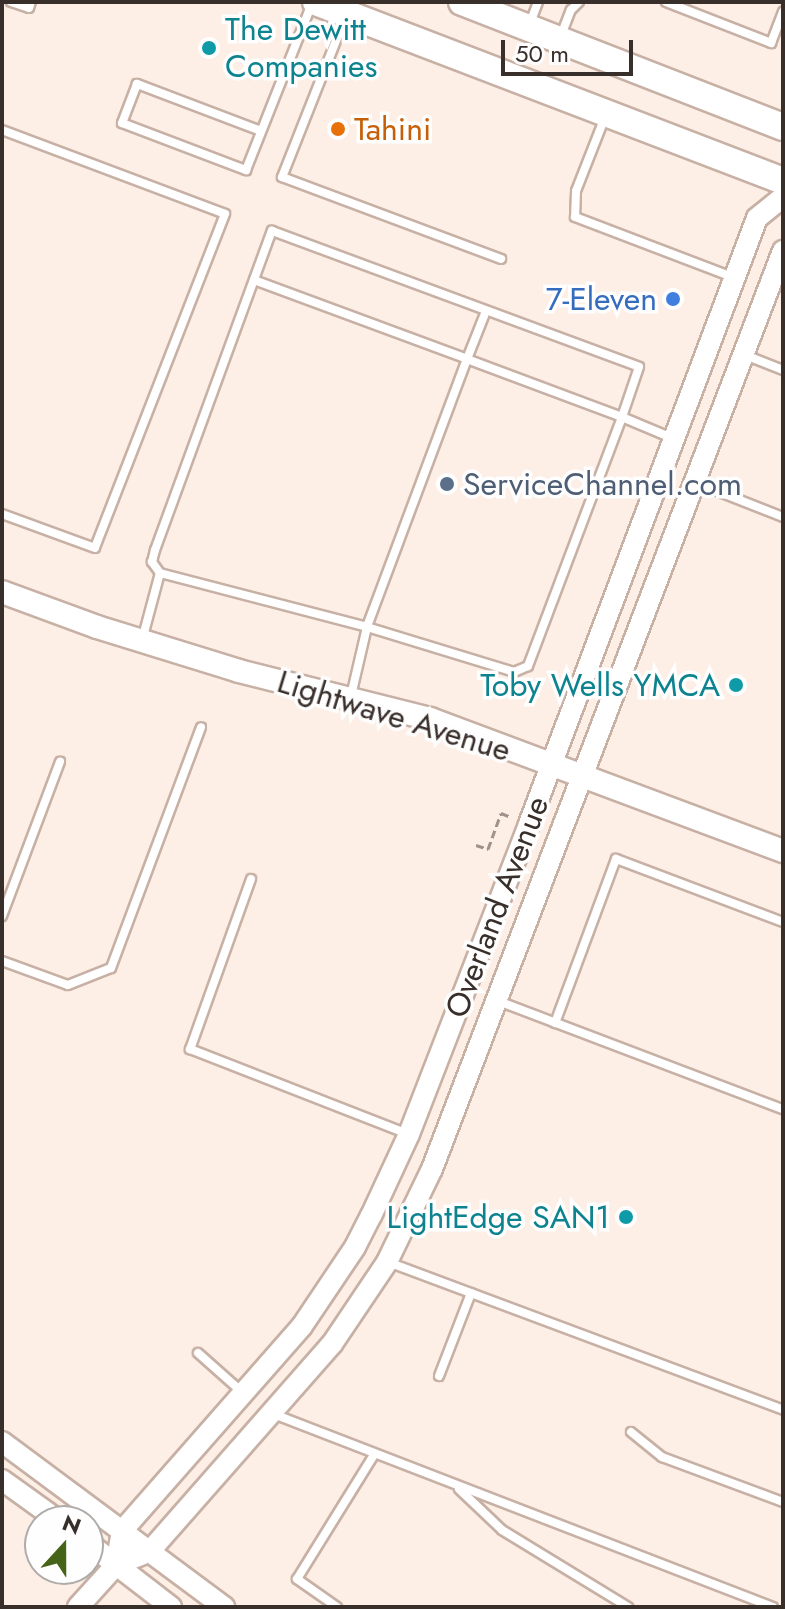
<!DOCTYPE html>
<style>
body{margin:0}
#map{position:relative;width:785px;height:1609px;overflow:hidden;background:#fdeee6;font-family:Jost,sans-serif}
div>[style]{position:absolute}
.path>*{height:3px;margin-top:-1.5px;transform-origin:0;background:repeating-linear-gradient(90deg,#9f928c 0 8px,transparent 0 12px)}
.roads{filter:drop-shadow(2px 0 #c7b0a4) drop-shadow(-2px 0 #c7b0a4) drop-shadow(0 2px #c7b0a4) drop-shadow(0 -2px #c7b0a4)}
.service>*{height:8px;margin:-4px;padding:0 4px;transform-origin:4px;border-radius:4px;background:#fff}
.tertiary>*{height:20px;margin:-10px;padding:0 10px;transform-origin:10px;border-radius:10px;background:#fff}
.secondary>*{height:22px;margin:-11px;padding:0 11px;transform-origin:11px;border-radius:11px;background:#fff}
.primary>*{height:26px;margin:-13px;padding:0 13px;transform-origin:13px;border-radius:13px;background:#fff}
.dots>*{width:22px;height:22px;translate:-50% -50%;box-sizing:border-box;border:4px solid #fefefe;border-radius:50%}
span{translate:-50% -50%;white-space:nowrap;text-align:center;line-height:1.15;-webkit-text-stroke:7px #fefefe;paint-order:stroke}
.culture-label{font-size:32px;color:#0d838f}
.left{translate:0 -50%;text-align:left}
.right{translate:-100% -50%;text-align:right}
.food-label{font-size:32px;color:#c56008}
.shop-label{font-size:32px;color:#366cbe}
.service-label{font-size:32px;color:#4e5e75}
.street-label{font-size:32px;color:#382e2a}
.frame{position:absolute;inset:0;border:4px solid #382e2a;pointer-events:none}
.north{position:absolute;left:24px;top:1505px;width:80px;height:80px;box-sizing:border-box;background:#fefefe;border:2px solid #afaba9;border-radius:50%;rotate:21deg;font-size:22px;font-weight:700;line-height:32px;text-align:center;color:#382e2a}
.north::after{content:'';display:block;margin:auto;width:28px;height:36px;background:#466418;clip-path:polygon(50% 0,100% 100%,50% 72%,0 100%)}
.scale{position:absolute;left:501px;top:40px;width:132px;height:36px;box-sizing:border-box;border:4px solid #382e2a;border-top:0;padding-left:10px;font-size:24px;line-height:28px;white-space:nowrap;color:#382e2a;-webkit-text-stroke:6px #fefefe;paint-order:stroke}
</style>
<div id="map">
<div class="path">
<i style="left:476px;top:845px;width:13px;rotate:18deg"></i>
<i style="left:488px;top:849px;width:38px;rotate:-70deg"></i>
<i style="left:501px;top:813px;width:11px;rotate:22deg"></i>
</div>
<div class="roads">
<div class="service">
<i style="left:11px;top:2px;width:19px;rotate:18deg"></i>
<i style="left:29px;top:8px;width:6px;rotate:-72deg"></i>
<i style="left:666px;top:2px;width:113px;rotate:21.3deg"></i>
<i style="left:771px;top:43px;width:34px;rotate:-69deg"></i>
<i style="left:345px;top:18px;width:171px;rotate:111.6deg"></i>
<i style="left:282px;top:177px;width:234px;rotate:20.5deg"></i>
<i style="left:530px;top:23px;width:22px;rotate:-69deg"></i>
<i style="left:560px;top:38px;width:30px;rotate:-69deg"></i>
<i style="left:571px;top:10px;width:11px;rotate:-45deg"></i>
<i style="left:605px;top:117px;width:79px;rotate:111.4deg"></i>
<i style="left:576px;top:191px;width:26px;rotate:92deg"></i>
<i style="left:575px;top:217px;width:168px;rotate:20.9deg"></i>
<i style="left:2px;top:130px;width:238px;rotate:20.6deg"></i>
<i style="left:225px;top:214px;width:358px;rotate:111.3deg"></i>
<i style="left:95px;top:548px;width:99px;rotate:-159.9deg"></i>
<i style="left:261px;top:131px;width:133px;rotate:-159.2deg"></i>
<i style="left:137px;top:84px;width:42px;rotate:111deg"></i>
<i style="left:122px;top:123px;width:133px;rotate:20.8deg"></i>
<i style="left:246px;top:170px;width:180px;rotate:-68.4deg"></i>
<i style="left:254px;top:280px;width:227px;rotate:20.3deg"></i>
<i style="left:467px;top:359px;width:52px;rotate:-68.4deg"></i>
<i style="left:745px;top:355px;width:41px;rotate:21.5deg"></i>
<i style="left:694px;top:482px;width:96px;rotate:21.5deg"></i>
<i style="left:160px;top:573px;width:14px;rotate:-126deg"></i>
<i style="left:152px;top:562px;width:12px;rotate:-76deg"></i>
<i style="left:155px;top:550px;width:340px;rotate:-69.9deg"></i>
<i style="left:272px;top:231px;width:391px;rotate:20.3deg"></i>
<i style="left:639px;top:367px;width:53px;rotate:108.8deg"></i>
<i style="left:622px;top:417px;width:165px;rotate:-159.5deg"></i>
<i style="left:467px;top:359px;width:286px;rotate:110.5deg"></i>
<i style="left:367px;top:627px;width:154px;rotate:17deg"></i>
<i style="left:514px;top:672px;width:15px;rotate:-23deg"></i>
<i style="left:528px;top:666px;width:266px;rotate:-69.3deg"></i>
<i style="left:622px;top:417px;width:54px;rotate:22.8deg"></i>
<i style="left:142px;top:640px;width:69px;rotate:-75deg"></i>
<i style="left:160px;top:573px;width:214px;rotate:14.6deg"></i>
<i style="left:367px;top:627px;width:71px;rotate:103.1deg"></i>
<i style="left:251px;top:879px;width:181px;rotate:109.7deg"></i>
<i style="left:190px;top:1049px;width:234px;rotate:21.3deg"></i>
<i style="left:2px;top:916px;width:165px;rotate:-69.4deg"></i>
<i style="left:2px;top:961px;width:70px;rotate:20deg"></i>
<i style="left:68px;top:985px;width:46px;rotate:-21.6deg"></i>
<i style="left:111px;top:968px;width:257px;rotate:-69.5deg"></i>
<i style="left:498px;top:1001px;width:305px;rotate:20.8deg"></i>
<i style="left:555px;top:1023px;width:175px;rotate:-69.6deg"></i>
<i style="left:616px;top:859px;width:178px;rotate:20.7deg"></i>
<i style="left:388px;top:1262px;width:422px;rotate:20.5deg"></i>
<i style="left:198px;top:1353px;width:59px;rotate:41.6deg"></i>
<i style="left:439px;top:1376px;width:89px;rotate:-68.9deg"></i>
<i style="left:271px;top:1413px;width:538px;rotate:21.13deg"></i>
<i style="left:631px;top:1432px;width:40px;rotate:39deg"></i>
<i style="left:662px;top:1457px;width:129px;rotate:20.4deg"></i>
<i style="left:459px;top:1489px;width:59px;rotate:43.6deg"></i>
<i style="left:502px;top:1530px;width:148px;rotate:31.4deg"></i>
<i style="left:337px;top:1607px;width:49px;rotate:-145deg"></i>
<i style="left:297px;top:1579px;width:146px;rotate:-58.2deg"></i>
</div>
<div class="tertiary">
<i style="left:2px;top:1442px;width:277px;rotate:36.6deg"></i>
<i style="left:2px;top:1480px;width:70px;rotate:35.7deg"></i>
<i style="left:88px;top:1543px;width:105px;rotate:37.6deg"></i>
<i style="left:116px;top:1565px;width:35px;rotate:-80deg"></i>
<i style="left:122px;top:1531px;width:273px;rotate:-48.7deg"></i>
<i style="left:302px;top:1326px;width:95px;rotate:-56.1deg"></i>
<i style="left:355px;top:1247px;width:35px;rotate:-63deg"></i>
<i style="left:371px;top:1216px;width:90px;rotate:-65.1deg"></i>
<i style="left:409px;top:1134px;width:332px;rotate:-68.8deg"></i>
<i style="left:529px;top:824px;width:647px;rotate:-69.38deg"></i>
<i style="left:757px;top:218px;width:33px;rotate:-39deg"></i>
<i style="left:78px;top:1607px;width:57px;rotate:-47.9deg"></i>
<i style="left:116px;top:1565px;width:37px;rotate:-22deg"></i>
<i style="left:150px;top:1551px;width:276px;rotate:-48.7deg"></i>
<i style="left:332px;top:1344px;width:99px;rotate:-56.1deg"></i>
<i style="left:387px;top:1262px;width:103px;rotate:-64.2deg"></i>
<i style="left:432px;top:1169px;width:983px;rotate:-69.08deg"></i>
</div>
<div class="secondary">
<i style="left:2px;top:592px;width:101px;rotate:20.2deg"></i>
<i style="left:97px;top:627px;width:149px;rotate:17.2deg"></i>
<i style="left:239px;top:671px;width:197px;rotate:14.1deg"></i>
<i style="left:430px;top:719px;width:377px;rotate:20.5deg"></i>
</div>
<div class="primary">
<i style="left:316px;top:2px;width:500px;rotate:20.97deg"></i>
<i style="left:462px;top:2px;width:344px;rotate:21.3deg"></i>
</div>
</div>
<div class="dots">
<i style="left:209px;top:48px;background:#0f9aa8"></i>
<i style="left:338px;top:129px;background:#e8710a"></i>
<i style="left:673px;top:299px;background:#3f7fe0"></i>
<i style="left:447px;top:484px;background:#5c6f8a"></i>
<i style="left:736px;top:685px;background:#0f9aa8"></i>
<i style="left:626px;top:1217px;background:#0f9aa8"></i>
</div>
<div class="culture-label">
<span class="left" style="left:225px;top:48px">The Dewitt<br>Companies</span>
<span class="right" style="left:720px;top:685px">Toby Wells YMCA</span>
<span class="right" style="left:610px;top:1217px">LightEdge SAN1</span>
</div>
<div class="food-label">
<span class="left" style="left:354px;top:129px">Tahini</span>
</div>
<div class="shop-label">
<span class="right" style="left:657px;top:299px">7-Eleven</span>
</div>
<div class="service-label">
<span class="left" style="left:463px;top:484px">ServiceChannel.com</span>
</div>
<div class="street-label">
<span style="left:394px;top:716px;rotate:17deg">Lightwave Avenue</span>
<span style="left:497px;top:907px;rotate:-69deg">Overland Avenue</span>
</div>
<div class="frame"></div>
<div class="north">N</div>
<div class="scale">50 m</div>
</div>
